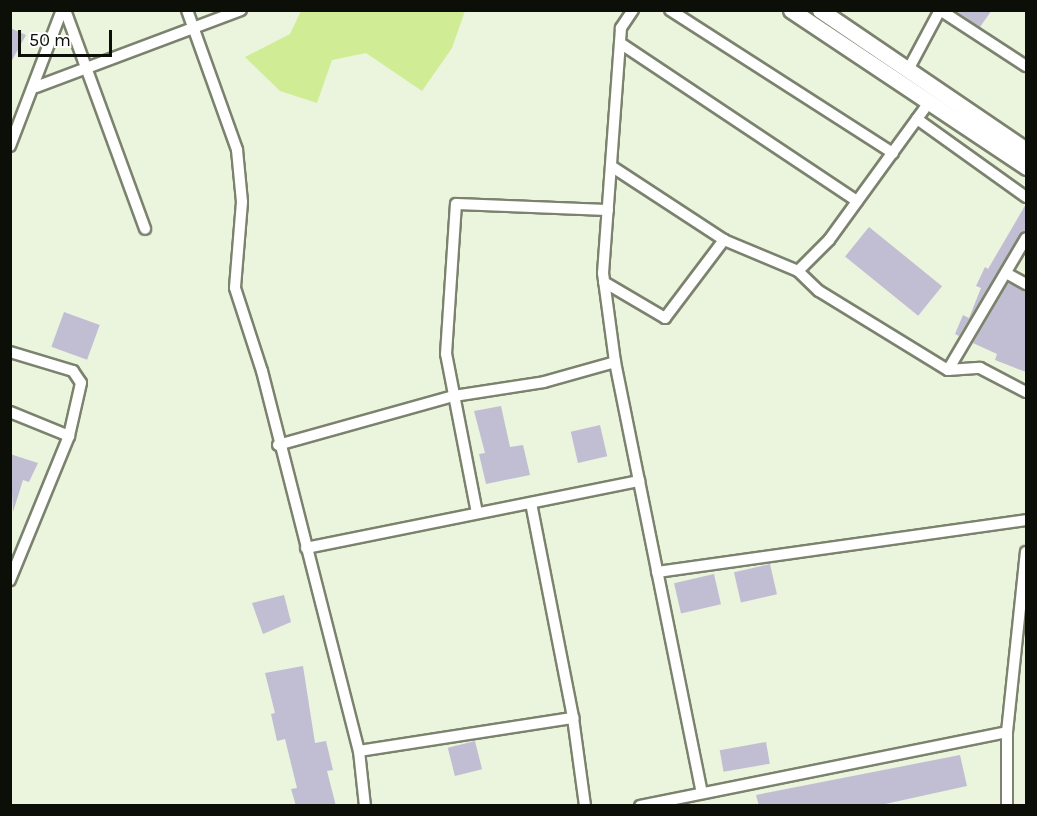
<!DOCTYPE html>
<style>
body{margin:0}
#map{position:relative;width:1037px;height:816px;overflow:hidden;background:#ebf4dd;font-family:Karla,sans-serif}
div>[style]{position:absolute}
.green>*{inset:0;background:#d0ed95}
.building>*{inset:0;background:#c1bed4;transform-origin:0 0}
.roads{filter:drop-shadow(2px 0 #7b826e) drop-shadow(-2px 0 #7b826e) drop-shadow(0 2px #7b826e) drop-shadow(0 -2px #7b826e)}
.minor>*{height:10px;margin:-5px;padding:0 5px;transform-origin:5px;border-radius:5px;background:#fff}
.secondary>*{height:15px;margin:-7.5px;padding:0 7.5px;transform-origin:7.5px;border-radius:7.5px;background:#fff}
span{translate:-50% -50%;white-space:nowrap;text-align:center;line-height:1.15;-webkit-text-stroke:6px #fff;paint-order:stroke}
.frame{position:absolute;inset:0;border:12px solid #0c0f07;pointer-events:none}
.scale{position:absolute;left:18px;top:30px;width:94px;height:27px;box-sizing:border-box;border:3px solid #0c0f07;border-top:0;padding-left:8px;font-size:18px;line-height:21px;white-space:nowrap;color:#0c0f07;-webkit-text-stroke:4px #fff;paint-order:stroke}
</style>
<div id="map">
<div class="green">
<i style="clip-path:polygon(301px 11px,301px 10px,465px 11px,452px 48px,422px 91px,366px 53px,332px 60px,317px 103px,280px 91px,245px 57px,290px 34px)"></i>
</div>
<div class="building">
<i style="clip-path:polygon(955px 10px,992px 10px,980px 27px)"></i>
<i style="clip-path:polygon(10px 28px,26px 35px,10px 64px)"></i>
<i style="clip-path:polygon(1026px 204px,1026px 231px,1020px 234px,959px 336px,955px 334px,963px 315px,969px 318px,981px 288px,976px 286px,985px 267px,988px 269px)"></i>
<i style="left:869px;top:227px;width:94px;height:38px;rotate:39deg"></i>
<i style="clip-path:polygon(1008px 283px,1026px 291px,1026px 372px,995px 360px,997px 354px,973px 343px)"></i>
<i style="left:64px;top:312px;width:38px;height:37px;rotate:20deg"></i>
<i style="clip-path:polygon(501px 406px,510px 447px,523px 445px,530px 475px,486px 484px,479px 454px,485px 453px,474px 411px)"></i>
<i style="left:600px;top:425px;width:32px;height:30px;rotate:77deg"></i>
<i style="clip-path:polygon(10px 454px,38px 463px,29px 482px,23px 480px,13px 512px)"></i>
<i style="left:770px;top:564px;width:31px;height:37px;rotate:77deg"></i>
<i style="left:714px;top:574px;width:31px;height:41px;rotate:77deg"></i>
<i style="clip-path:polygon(284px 595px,291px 622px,263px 634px,252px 603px)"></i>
<i style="clip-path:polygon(303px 666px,315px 743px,326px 741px,333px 770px,327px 771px,336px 806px,296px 806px,291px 789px,297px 788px,285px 739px,277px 741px,271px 714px,275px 713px,265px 673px)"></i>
<i style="left:475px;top:741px;width:29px;height:28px;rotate:76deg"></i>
<i style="left:766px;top:742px;width:22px;height:47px;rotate:80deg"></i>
<i style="clip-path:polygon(960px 755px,967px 786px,876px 806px,759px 806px,756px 795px)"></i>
</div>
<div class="roads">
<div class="minor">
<i style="left:65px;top:10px;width:233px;rotate:69.9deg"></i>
<i style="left:187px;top:10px;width:149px;rotate:70.3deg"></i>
<i style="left:237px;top:150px;width:52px;rotate:84.5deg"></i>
<i style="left:242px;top:202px;width:86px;rotate:94.7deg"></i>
<i style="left:235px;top:288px;width:87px;rotate:72deg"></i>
<i style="left:262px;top:371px;width:392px;rotate:75.7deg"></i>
<i style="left:359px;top:751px;width:55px;rotate:83.8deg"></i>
<i style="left:633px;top:10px;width:22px;rotate:124deg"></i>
<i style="left:621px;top:28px;width:246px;rotate:94.2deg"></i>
<i style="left:603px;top:273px;width:90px;rotate:82.3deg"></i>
<i style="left:615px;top:362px;width:439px;rotate:78.6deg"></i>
<i style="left:670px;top:10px;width:265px;rotate:32.7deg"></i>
<i style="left:940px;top:10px;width:103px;rotate:33.1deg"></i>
<i style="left:620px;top:43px;width:285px;rotate:33.7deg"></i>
<i style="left:908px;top:70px;width:68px;rotate:-61.9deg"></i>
<i style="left:36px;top:87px;width:219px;rotate:-20.6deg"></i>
<i style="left:917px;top:119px;width:134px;rotate:35.6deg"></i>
<i style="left:10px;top:146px;width:146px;rotate:-69.1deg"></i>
<i style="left:611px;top:166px;width:135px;rotate:33.2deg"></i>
<i style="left:724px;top:240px;width:80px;rotate:22.7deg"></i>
<i style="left:798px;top:271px;width:29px;rotate:44deg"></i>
<i style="left:819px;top:291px;width:151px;rotate:31.5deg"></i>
<i style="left:948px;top:370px;width:32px;rotate:-4deg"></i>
<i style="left:980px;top:368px;width:52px;rotate:27.6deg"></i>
<i style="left:798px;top:271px;width:44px;rotate:-45deg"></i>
<i style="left:829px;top:240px;width:172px;rotate:-54deg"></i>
<i style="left:1006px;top:273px;width:23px;rotate:29deg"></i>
<i style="left:604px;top:282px;width:71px;rotate:30.5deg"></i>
<i style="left:665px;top:318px;width:98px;rotate:-52.9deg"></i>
<i style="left:10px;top:352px;width:66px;rotate:16.8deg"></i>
<i style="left:73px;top:371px;width:14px;rotate:56deg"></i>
<i style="left:81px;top:383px;width:54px;rotate:102.8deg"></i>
<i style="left:948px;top:370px;width:153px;rotate:-59.4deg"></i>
<i style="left:10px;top:412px;width:64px;rotate:22.1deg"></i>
<i style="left:69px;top:436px;width:156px;rotate:112.3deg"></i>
<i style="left:278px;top:445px;width:183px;rotate:-15.6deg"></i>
<i style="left:454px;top:396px;width:91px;rotate:-8.8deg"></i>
<i style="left:544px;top:382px;width:74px;rotate:-15.7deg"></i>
<i style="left:531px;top:503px;width:219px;rotate:78.9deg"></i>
<i style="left:477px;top:513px;width:162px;rotate:-101deg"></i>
<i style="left:446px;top:354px;width:150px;rotate:-86.2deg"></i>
<i style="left:456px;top:204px;width:152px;rotate:2.3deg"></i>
<i style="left:306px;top:548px;width:340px;rotate:-11.4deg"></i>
<i style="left:657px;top:572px;width:373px;rotate:-8deg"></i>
<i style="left:359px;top:751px;width:217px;rotate:-8.8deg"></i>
<i style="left:573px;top:718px;width:89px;rotate:82.2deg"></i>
<i style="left:640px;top:806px;width:374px;rotate:-11.4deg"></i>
<i style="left:1007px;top:806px;width:74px;rotate:-90deg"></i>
<i style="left:1007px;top:732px;width:181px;rotate:-84deg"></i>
</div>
<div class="secondary">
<i style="left:791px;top:10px;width:283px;rotate:33.7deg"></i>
<i style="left:820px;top:10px;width:249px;rotate:34.2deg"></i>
</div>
</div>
<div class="frame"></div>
<div class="scale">50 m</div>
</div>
